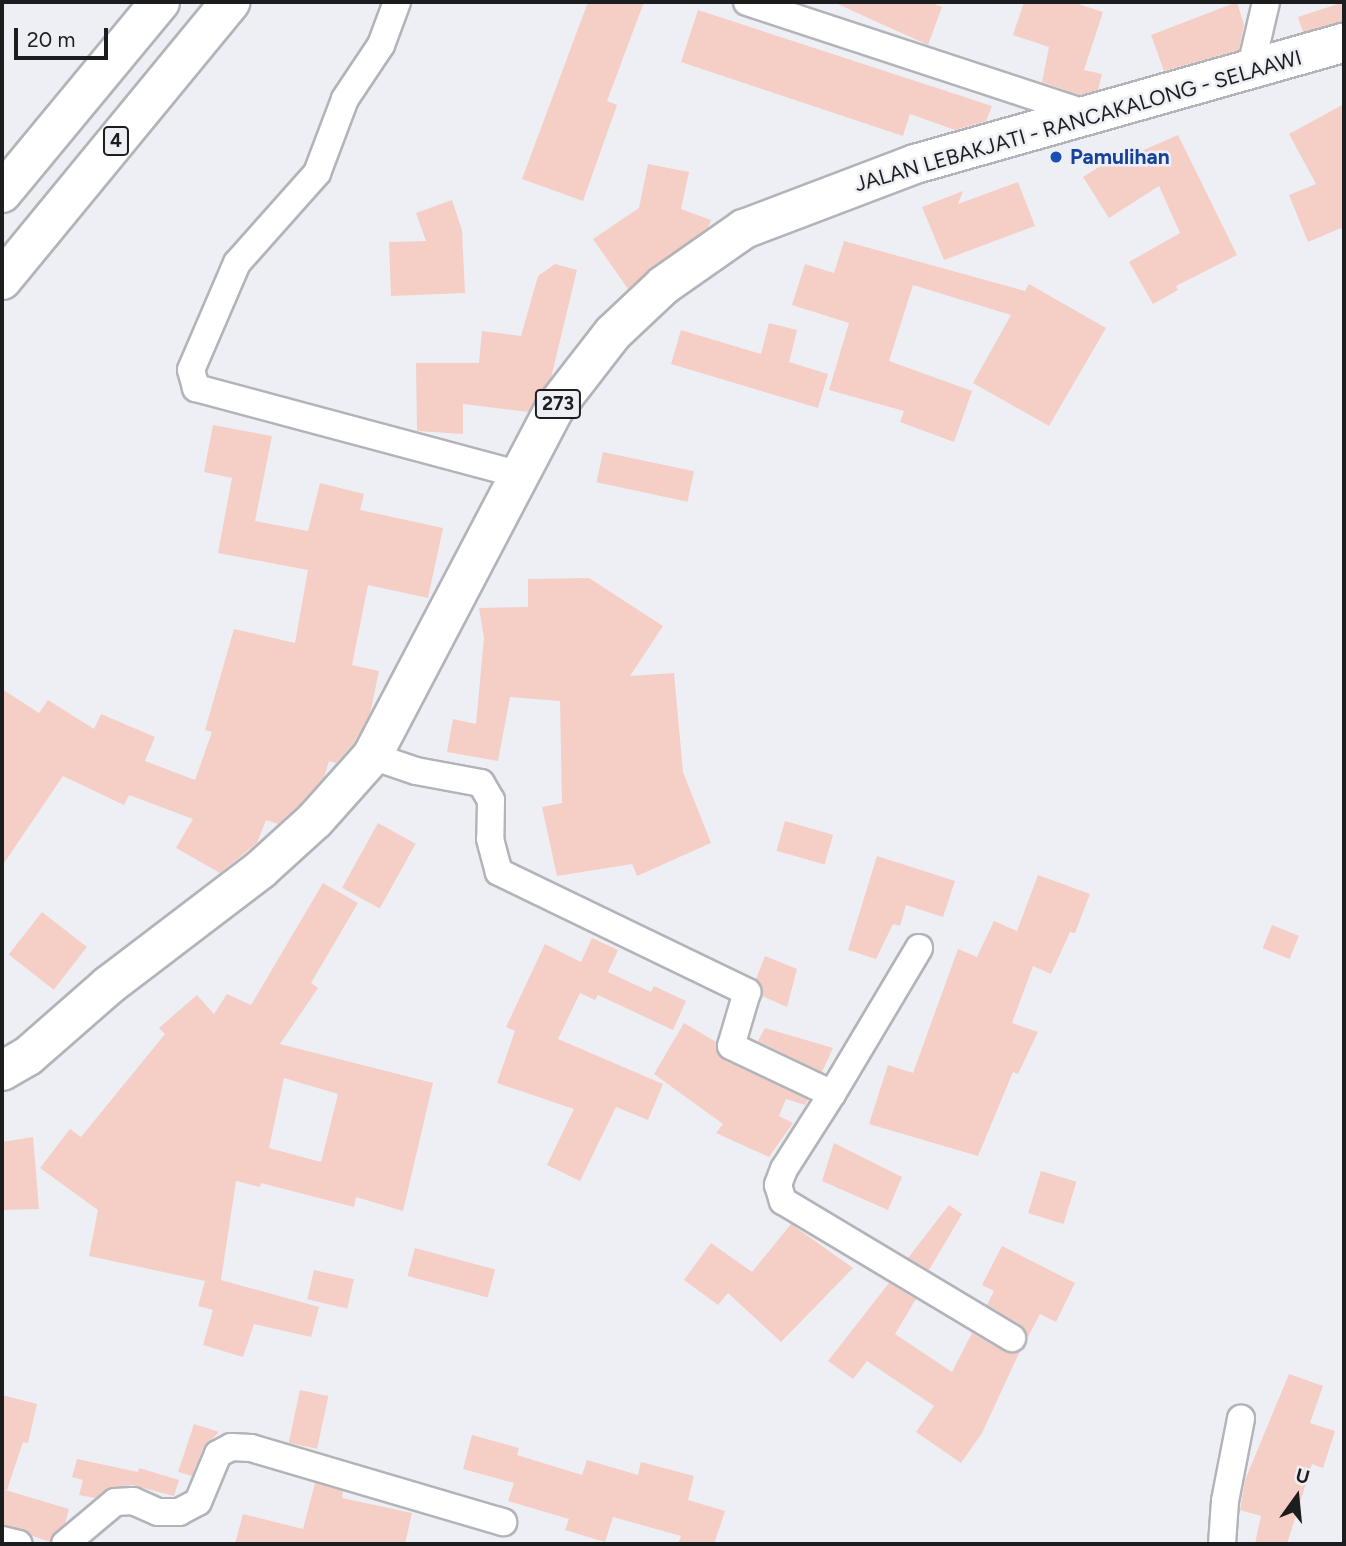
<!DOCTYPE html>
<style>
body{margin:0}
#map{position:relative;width:1346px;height:1546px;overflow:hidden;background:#eeeff5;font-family:Figtree,sans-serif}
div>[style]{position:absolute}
.building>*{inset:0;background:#f5cec6;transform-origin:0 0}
.roads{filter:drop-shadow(2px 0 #b3b4ba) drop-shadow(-2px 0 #b3b4ba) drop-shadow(0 2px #b3b4ba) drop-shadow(0 -2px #b3b4ba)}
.minor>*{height:26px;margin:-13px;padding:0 13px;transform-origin:13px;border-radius:13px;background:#fff}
.primary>*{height:38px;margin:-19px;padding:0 19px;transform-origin:19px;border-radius:19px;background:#fff}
.motorway>*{height:38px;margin:-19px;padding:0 19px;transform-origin:19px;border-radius:19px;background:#fff}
.dots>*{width:19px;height:19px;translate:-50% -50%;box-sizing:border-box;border:4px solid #eeeff5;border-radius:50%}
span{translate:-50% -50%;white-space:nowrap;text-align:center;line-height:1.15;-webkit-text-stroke:5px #eeeff5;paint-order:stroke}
.shield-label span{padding:2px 5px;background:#eeeff5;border:2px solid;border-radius:5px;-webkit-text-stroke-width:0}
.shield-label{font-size:19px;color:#1c1d1f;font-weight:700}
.street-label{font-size:21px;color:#1c1d1f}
.transit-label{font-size:21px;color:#164399;font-weight:700}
.left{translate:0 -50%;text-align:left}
.frame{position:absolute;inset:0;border:4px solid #1c1d1f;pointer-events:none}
.north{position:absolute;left:1262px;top:1462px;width:70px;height:70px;-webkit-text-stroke:5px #eeeff5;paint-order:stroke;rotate:15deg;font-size:19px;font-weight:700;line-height:28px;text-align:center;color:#1c1d1f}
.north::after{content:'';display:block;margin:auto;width:24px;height:32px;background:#1c1d1f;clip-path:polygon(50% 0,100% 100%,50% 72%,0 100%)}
.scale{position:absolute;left:14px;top:28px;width:94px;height:32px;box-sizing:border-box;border:4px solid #1c1d1f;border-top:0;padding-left:9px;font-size:21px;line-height:24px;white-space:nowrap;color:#1c1d1f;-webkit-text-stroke:5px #eeeff5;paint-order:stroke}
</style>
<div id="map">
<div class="building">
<i style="clip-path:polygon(588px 2px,644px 2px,607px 101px,617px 105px,583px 201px,522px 179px)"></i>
<i style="clip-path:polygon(833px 2px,929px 2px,942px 7px,928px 45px)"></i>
<i style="clip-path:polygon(1024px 2px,1072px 2px,1103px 12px,1084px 70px,1102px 74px,1098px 90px,1080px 95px,1042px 82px,1049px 47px,1013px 35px)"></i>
<i style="clip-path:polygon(1237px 2px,1244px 25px,1239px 50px,1164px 71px,1151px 35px)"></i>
<i style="clip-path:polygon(1344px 2px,1344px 22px,1303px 32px,1298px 17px)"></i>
<i style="clip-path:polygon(698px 10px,992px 106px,986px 121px,955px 130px,910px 114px,903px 136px,681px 62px)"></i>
<i style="clip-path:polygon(1344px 104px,1344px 234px,1341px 228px,1308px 242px,1289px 195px,1316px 184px,1289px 134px)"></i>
<i style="clip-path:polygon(1178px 135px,1237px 255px,1176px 286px,1178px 290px,1153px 304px,1129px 262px,1180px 233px,1159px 186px,1109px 218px,1083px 177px,1126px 150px,1130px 156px)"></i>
<i style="clip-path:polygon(648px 164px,689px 172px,681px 209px,711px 220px,708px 228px,628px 289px,593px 239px,639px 208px)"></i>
<i style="clip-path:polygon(1018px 182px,1035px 226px,944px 260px,922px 207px,963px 191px,958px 204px)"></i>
<i style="clip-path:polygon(452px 200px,462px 230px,465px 293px,391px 296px,389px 242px,426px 241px,416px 213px)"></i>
<i style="clip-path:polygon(844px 241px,1025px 291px,1029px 284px,1106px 328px,1049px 426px,973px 383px,1011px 315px,913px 285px,889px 361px,972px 391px,954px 442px,900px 422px,904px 411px,829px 390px,849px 323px,792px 305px,805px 264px,834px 273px)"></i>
<i style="clip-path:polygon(555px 264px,577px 270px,551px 378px,528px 412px,463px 404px,463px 434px,417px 431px,416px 363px,479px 363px,482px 331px,521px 336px,538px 276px)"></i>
<i style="clip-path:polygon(769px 323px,797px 330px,789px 362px,828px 374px,818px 408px,671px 364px,681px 330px,761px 354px)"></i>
<i style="clip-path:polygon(213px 425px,272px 436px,255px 521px,308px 531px,320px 483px,364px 494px,360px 510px,443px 528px,428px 598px,368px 585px,352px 665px,379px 671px,370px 714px,354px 743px,336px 763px,329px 761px,324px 777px,299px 805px,278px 824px,266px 820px,257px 843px,220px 873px,176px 848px,193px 819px,129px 795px,124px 805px,63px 776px,2px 866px,2px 689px,39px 713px,48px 700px,94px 729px,101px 714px,155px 737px,145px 761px,195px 780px,212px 732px,205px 730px,234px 629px,295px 643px,308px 570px,218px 553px,232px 478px,204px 472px)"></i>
<i style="left:603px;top:452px;width:93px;height:31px;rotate:12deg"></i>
<i style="clip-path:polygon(589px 578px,663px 626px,630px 676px,674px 673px,683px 772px,711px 843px,637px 876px,632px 864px,557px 876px,542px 807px,562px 803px,560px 701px,510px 697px,498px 761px,447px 752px,453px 719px,476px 724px,484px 638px,479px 608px,528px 607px,528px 579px)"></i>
<i style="left:785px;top:821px;width:50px;height:31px;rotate:16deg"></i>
<i style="left:378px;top:823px;width:43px;height:74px;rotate:29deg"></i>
<i style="clip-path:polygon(877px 856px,955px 881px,943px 917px,906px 905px,900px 926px,893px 924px,876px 959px,848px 950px)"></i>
<i style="clip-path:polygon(1038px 875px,1090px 894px,1075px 933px,1070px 932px,1051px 974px,1033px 966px,1012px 1023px,1038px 1032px,1018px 1074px,1013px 1072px,978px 1156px,869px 1124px,888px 1065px,913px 1073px,958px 949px,977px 957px,994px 921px,1017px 931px)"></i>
<i style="clip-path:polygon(evenodd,323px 883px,358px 903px,311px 983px,318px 988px,280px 1044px,433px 1083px,403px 1211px,356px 1197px,354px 1207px,261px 1183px,260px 1187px,236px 1181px,221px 1280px,319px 1307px,311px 1337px,254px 1324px,243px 1357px,203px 1345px,213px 1310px,198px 1306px,205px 1281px,89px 1256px,98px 1210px,40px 1168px,70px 1129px,81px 1137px,165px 1034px,159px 1028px,197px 995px,214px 1014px,227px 994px,251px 1005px,323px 883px,284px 1078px,338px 1094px,321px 1162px,269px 1148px,284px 1078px)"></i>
<i style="left:42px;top:912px;width:57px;height:54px;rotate:38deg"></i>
<i style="left:1272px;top:925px;width:29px;height:25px;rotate:22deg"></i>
<i style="clip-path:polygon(592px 938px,618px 950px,608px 972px,651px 992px,654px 986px,686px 1001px,673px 1030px,598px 995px,595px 1000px,580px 993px,558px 1039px,663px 1084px,648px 1120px,616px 1107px,580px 1181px,547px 1165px,574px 1109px,497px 1083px,515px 1031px,506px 1027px,545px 944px,581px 962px)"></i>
<i style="clip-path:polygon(765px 956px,797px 969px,787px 1007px,762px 996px,756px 979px)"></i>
<i style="clip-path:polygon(684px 1023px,716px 1042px,724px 1060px,808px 1100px,805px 1105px,786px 1099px,779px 1116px,793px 1123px,769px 1157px,716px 1133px,723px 1124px,654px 1074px)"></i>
<i style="clip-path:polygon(765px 1028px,833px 1048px,822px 1072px,758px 1041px)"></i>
<i style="clip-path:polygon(33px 1137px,39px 1209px,2px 1210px,2px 1142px)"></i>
<i style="clip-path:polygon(834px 1143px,902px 1177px,888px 1210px,822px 1181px)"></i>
<i style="left:1041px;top:1171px;width:37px;height:44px;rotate:17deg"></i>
<i style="clip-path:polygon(949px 1205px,962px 1214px,929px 1270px,908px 1258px)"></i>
<i style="clip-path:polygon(791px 1224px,853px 1268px,781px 1342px,728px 1293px,718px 1305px,684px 1280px,711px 1243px,752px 1272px)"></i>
<i style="clip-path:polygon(1002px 1246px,1075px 1283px,1056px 1322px,1040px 1314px,1028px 1337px,1021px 1325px,987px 1305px,994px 1291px,982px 1285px)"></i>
<i style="left:415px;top:1248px;width:83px;height:29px;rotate:15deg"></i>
<i style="left:314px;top:1270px;width:41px;height:30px;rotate:13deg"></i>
<i style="clip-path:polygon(889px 1283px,916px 1299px,895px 1334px,952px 1372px,972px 1333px,1005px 1352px,1020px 1351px,982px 1433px,961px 1463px,916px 1432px,934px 1406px,867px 1361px,853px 1379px,828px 1361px)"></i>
<i style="clip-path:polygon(1289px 1374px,1323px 1386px,1310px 1423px,1335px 1431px,1323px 1468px,1312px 1464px,1287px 1544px,1255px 1544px,1261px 1516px,1240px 1510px,1245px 1480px)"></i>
<i style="left:300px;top:1390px;width:29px;height:54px;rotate:12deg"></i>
<i style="clip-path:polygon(2px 1395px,37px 1404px,28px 1443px,23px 1442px,7px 1490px,2px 1489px,69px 1509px,65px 1524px,50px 1542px,2px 1525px)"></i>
<i style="clip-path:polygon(194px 1424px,219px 1432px,203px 1448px,192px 1476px,178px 1472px)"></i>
<i style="clip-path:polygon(472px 1435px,519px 1448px,517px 1455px,582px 1475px,587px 1460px,638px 1475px,641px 1462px,694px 1476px,688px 1500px,725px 1511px,714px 1544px,678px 1544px,681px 1536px,613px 1517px,605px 1542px,565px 1530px,569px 1519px,508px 1501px,514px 1483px,463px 1469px)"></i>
<i style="clip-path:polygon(77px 1459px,138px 1472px,139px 1468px,179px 1480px,174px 1496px,132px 1485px,108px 1488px,95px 1498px,79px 1495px,83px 1480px,72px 1477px)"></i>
<i style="clip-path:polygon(315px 1483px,343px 1491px,342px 1498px,412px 1513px,405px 1544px,235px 1544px,243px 1514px,303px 1529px)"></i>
</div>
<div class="roads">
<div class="minor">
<i style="left:397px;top:2px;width:46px;rotate:110.4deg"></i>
<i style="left:381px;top:45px;width:65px;rotate:123.7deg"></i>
<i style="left:345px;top:99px;width:79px;rotate:110.7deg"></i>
<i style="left:317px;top:173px;width:120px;rotate:131.6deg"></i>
<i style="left:237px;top:263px;width:116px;rotate:113.3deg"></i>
<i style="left:191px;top:370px;width:19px;rotate:74deg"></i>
<i style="left:196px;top:388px;width:333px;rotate:15deg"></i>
<i style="left:747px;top:2px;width:362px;rotate:18.2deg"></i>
<i style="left:1250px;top:71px;width:71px;rotate:-76.9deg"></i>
<i style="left:372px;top:756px;width:46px;rotate:18.8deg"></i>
<i style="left:416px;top:771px;width:66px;rotate:10.5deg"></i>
<i style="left:481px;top:783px;width:20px;rotate:60deg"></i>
<i style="left:491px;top:800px;width:39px;rotate:91deg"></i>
<i style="left:490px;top:839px;width:34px;rotate:75deg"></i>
<i style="left:499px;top:872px;width:276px;rotate:25.8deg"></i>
<i style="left:747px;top:992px;width:56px;rotate:106.5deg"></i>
<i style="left:731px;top:1046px;width:112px;rotate:25.4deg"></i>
<i style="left:832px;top:1094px;width:89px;rotate:122.6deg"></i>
<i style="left:784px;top:1169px;width:17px;rotate:111deg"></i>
<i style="left:778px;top:1185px;width:17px;rotate:73deg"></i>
<i style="left:783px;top:1201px;width:267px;rotate:30.9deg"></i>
<i style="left:832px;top:1094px;width:170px;rotate:-59.2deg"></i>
<i style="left:2px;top:1540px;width:17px;rotate:13deg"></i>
<i style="left:65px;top:1544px;width:65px;rotate:-40deg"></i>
<i style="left:115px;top:1502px;width:18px;rotate:-3deg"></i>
<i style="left:133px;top:1501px;width:27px;rotate:24deg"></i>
<i style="left:158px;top:1512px;width:21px"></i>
<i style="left:179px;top:1512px;width:21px;rotate:-28deg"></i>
<i style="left:198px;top:1502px;width:52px;rotate:-67.4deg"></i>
<i style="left:218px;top:1454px;width:15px;rotate:-28deg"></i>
<i style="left:231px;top:1447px;width:20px;rotate:3deg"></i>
<i style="left:251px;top:1448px;width:263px;rotate:16.4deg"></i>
<i style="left:1222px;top:1544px;width:43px;rotate:-86deg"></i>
<i style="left:1225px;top:1501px;width:84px;rotate:-79deg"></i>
</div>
<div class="primary">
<i style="left:2px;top:1071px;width:30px;rotate:-30deg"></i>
<i style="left:28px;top:1056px;width:108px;rotate:-41.2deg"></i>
<i style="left:109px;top:985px;width:190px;rotate:-37.3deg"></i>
<i style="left:260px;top:870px;width:74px;rotate:-42.3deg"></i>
<i style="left:315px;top:820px;width:86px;rotate:-48.3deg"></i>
<i style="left:372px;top:756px;width:392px;rotate:-62.3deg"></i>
<i style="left:554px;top:409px;width:96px;rotate:-52.2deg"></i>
<i style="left:613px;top:333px;width:70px;rotate:-43.3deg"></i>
<i style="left:664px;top:285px;width:98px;rotate:-35deg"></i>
<i style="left:744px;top:229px;width:183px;rotate:-20.8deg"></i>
<i style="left:915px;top:164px;width:446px;rotate:-15.8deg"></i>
</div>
<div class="motorway">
<i style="left:2px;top:193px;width:248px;rotate:-50.4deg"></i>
<i style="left:2px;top:280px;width:360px;rotate:-50.6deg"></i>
</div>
</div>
<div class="dots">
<i style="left:1056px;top:157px;background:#1a4fb4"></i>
</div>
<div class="shield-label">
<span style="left:116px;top:141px">4</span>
<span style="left:558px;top:404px">273</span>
</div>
<div class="street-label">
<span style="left:1078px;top:121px;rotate:-16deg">JALAN LEBAKJATI - RANCAKALONG - SELAAWI</span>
</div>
<div class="transit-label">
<span class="left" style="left:1070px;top:157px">Pamulihan</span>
</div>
<div class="frame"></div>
<div class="north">U</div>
<div class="scale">20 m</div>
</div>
